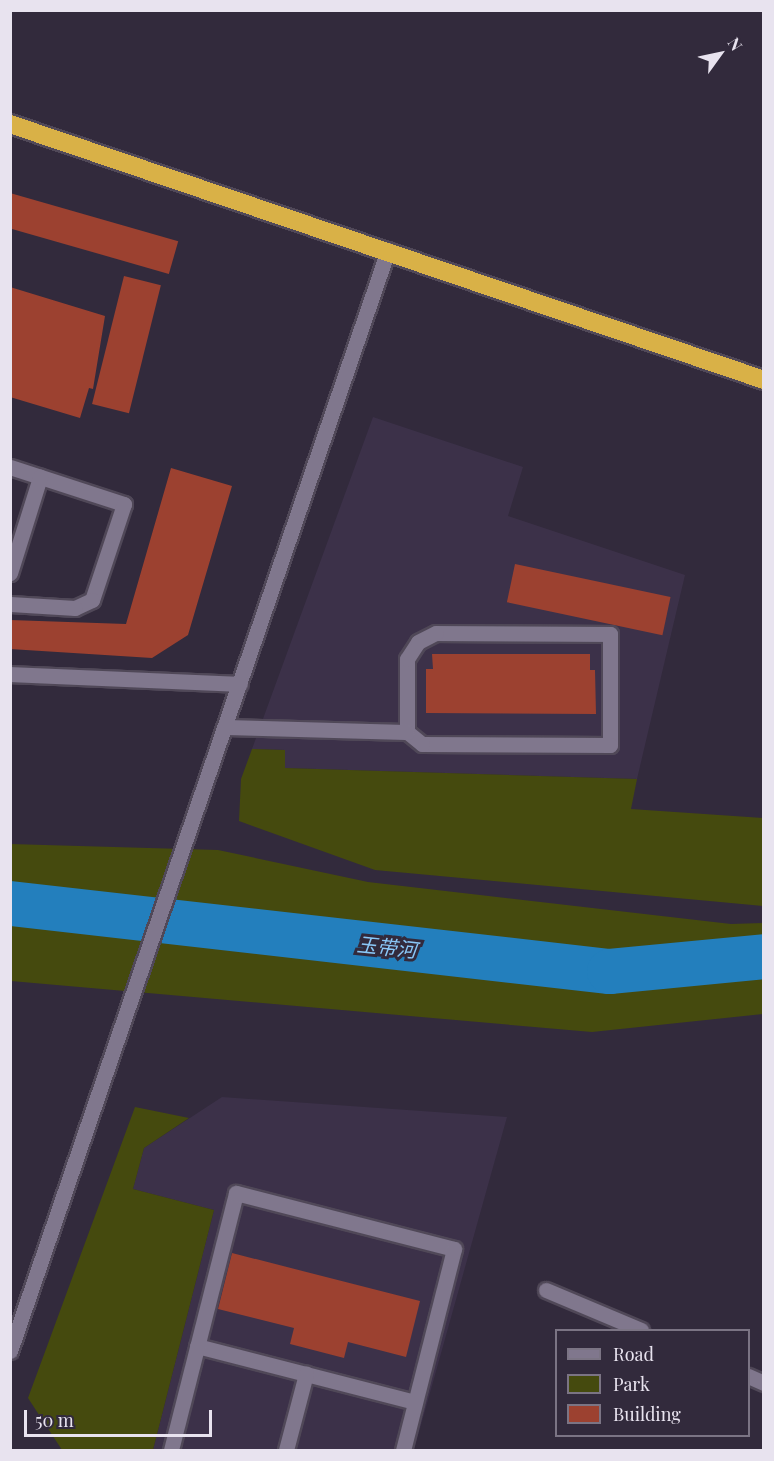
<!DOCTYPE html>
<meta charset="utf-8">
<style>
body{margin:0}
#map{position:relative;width:774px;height:1461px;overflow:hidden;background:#322a3c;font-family:"Playfair Display","Noto Sans SC",serif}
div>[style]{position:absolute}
.built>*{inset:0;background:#3c3149}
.green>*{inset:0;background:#454a0e}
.river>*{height:45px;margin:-22.5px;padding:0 22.5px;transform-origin:22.5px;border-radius:22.5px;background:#237fbd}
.building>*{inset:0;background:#9c4130;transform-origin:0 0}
.roads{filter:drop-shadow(2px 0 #504858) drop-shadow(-2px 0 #504858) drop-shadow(0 2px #504858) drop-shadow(0 -2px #504858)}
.minor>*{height:15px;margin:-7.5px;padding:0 7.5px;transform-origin:7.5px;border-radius:7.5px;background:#80778d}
.highway>*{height:18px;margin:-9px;padding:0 9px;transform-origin:9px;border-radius:9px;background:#d9b147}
span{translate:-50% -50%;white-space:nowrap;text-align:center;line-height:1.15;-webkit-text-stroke:6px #322a3c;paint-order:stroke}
.water-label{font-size:20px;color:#8ac7f7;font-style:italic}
.frame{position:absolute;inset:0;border:12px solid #e8e3ef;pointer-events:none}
.legend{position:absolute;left:555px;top:1329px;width:195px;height:108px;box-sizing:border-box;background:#322a3c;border:2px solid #7b7484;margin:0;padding:8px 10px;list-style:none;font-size:18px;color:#e8e3ef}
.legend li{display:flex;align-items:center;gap:12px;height:30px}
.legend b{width:30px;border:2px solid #7b7484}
.north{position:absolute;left:690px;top:24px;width:60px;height:60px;-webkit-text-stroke:4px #322a3c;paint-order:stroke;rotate:57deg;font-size:16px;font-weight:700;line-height:24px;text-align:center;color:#e8e3ef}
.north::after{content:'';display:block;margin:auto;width:21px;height:27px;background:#e8e3ef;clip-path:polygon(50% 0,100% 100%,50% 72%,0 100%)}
.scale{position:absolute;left:24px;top:1410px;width:188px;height:27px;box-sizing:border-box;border:3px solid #e8e3ef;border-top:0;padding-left:8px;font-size:18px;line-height:21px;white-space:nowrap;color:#e8e3ef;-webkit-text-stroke:4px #322a3c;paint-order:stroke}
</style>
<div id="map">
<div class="built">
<i style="clip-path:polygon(373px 417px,523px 467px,508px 516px,685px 575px,637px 779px,285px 768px,285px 750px,252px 749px)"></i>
<i style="clip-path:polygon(222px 1097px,507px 1117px,414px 1450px,153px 1450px,214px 1210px,133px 1189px,144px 1148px)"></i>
</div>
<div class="green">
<i style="clip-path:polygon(252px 749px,285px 750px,285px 768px,637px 779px,631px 809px,763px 818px,763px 906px,375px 870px,239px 821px,241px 779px)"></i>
<i style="clip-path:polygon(10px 844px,218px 850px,368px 882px,731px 924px,763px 923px,763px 1014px,592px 1032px,11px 981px)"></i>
<i style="clip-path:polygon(135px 1107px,189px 1118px,144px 1148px,133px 1189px,214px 1210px,153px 1450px,62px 1450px,28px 1398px)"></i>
</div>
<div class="river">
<i style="left:10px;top:903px;width:603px;rotate:6.48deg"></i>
<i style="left:609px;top:971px;width:156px;rotate:-5.5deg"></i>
</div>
<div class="building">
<i style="left:10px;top:193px;width:175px;height:34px;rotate:16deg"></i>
<i style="left:124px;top:276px;width:38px;height:132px;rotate:14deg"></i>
<i style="clip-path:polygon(10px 287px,105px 316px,93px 389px,89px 388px,80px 418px,10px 397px)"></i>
<i style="clip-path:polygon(171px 468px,232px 486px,188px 635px,152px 658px,10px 649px,10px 620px,126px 624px)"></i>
<i style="left:515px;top:564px;width:159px;height:39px;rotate:12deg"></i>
<i style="clip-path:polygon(432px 654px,590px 654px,590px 670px,595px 670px,596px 714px,426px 713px,426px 669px,433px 669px)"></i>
<i style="clip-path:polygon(232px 1253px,420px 1301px,406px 1357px,348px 1342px,344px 1358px,290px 1344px,294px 1328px,218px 1309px)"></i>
</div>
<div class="roads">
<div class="minor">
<i style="left:10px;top:467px;width:120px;rotate:18deg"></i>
<i style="left:124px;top:504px;width:101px;rotate:108.4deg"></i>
<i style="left:92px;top:600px;width:19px;rotate:155deg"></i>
<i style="left:75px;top:608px;width:65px;rotate:-176.5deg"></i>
<i style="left:10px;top:573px;width:101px;rotate:-72.6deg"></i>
<i style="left:436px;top:633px;width:174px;rotate:0.3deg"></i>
<i style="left:610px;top:634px;width:111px;rotate:90deg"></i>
<i style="left:610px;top:745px;width:188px;rotate:-179.7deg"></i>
<i style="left:422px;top:744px;width:19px;rotate:-141deg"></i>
<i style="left:407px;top:732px;width:73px;rotate:-90deg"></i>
<i style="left:407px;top:659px;width:20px;rotate:-57deg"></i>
<i style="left:418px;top:642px;width:20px;rotate:-27deg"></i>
<i style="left:10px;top:674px;width:230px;rotate:2.5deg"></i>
<i style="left:225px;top:727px;width:182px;rotate:1.6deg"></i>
<i style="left:546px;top:1290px;width:103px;rotate:22.8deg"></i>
<i style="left:197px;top:1346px;width:225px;rotate:14.4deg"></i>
<i style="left:10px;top:1351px;width:1164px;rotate:-71.05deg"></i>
<i style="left:748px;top:1376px;width:17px;rotate:24deg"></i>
<i style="left:171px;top:1450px;width:265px;rotate:-75.8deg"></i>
<i style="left:236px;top:1193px;width:225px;rotate:14.4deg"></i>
<i style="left:454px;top:1249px;width:207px;rotate:104.2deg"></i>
<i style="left:286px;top:1450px;width:79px;rotate:-75.3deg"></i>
</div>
<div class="highway">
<i style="left:10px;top:124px;width:796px;rotate:18.75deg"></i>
</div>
</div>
<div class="water-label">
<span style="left:387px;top:946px;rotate:6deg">玉带河</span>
</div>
<div class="frame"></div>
<ul class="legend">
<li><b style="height:8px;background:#80778d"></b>Road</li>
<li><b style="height:16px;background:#454a0e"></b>Park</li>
<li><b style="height:16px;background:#9c4130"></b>Building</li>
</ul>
<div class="north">N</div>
<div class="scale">50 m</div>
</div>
